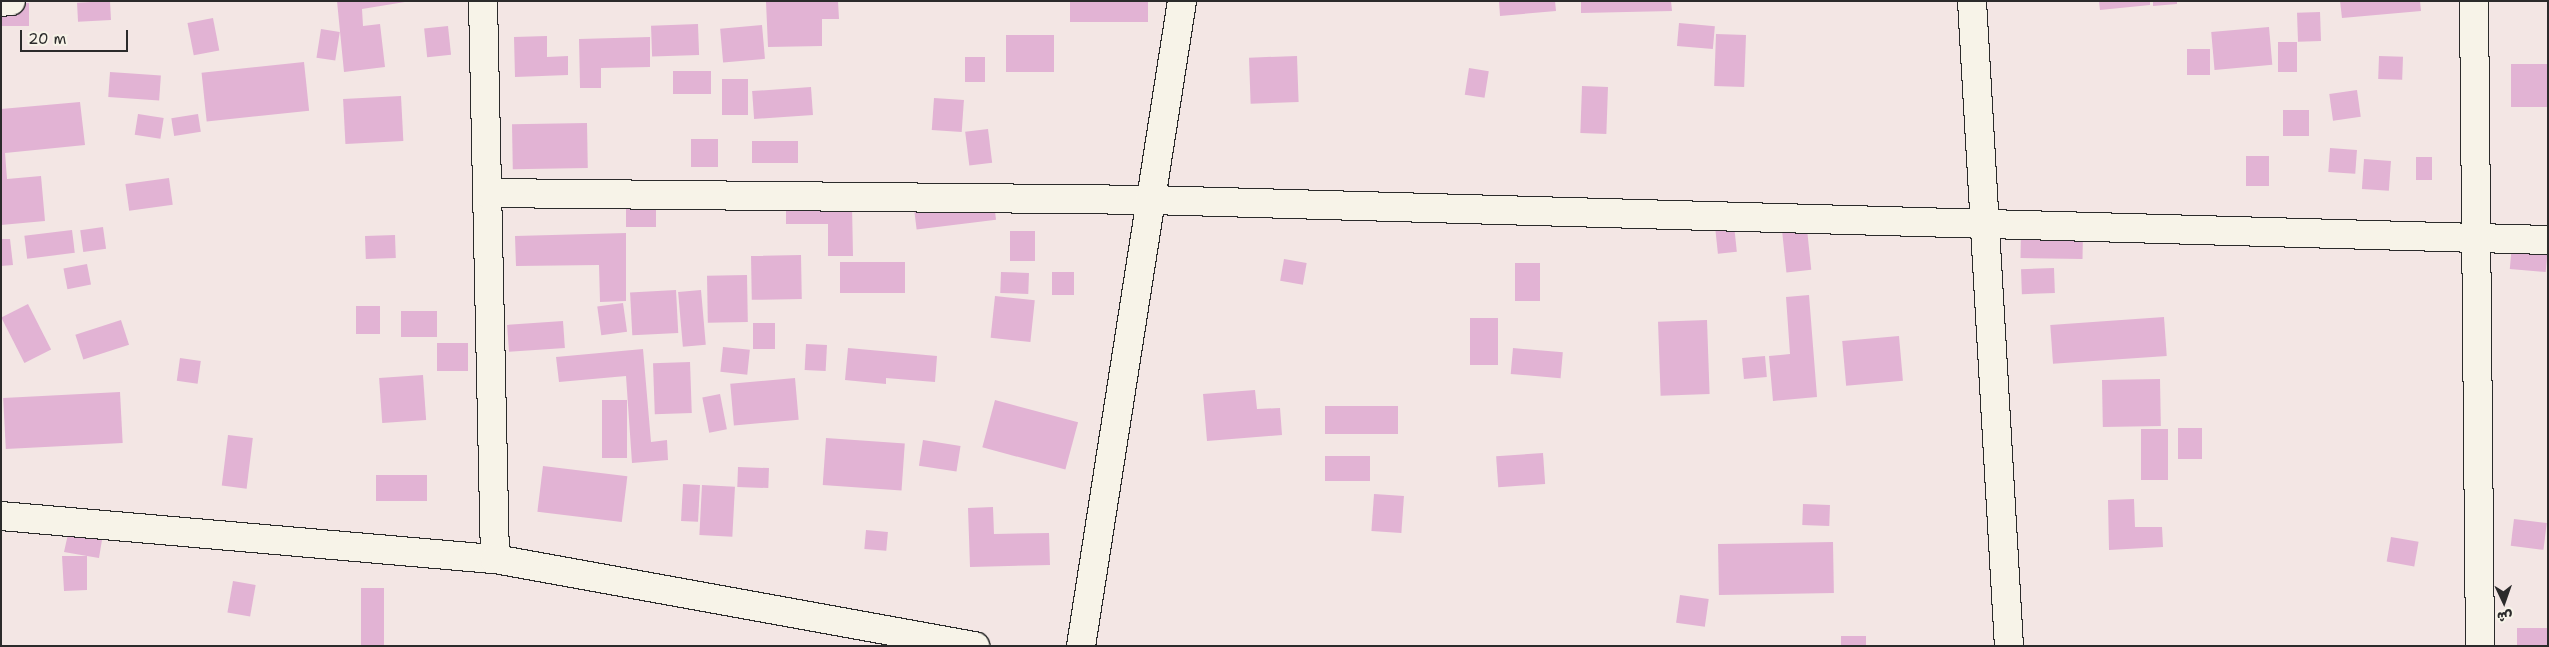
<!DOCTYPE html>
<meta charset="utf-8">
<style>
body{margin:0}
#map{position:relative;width:2549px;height:647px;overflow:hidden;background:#f3e6e4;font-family:"Shantell Sans","Playpen Sans Arabic",sans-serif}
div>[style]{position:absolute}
.building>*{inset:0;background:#e2b3d4;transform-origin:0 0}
.roads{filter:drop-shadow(1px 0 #2b2b2b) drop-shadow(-1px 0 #2b2b2b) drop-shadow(0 1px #2b2b2b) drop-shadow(0 -1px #2b2b2b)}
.minor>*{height:28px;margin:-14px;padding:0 14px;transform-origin:14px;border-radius:14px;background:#f7f3e8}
span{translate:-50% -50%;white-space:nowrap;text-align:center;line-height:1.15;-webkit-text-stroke:5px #f7f3e8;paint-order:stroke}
.frame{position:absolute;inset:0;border:2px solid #2b2b2b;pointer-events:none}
.north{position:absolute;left:2479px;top:577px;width:50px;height:50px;-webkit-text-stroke:4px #f7f3e8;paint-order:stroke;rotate:177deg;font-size:14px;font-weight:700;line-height:20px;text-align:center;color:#2b2b2b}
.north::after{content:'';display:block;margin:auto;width:18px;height:22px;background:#2b2b2b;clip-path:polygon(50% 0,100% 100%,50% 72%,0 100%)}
.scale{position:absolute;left:20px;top:30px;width:108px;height:22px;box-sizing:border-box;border:2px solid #2b2b2b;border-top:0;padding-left:6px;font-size:15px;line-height:18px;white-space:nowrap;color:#2b2b2b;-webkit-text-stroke:4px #f7f3e8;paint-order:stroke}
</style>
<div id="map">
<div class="building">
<i style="left:110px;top:1px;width:19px;height:33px;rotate:87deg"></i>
<i style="clip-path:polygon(337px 1px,411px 1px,362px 9px,363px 26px,380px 24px,385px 67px,344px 72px)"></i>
<i style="clip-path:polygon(838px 1px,839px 19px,822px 19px,822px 46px,768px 47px,766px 2px)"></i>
<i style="left:1070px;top:1px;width:78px;height:21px"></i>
<i style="clip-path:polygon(1499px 1px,1555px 1px,1556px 11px,1500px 16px)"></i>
<i style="clip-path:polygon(1581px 1px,1671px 1px,1672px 11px,1581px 13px)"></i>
<i style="clip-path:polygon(2099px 1px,2150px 1px,2150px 5px,2100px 10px)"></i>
<i style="clip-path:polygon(2153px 1px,2177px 1px,2177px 4px,2153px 6px)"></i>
<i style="clip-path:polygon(2340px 1px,2420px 1px,2421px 11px,2342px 18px)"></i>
<i style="left:1px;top:3px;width:28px;height:23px"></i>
<i style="left:2320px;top:12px;width:29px;height:23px;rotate:88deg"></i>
<i style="left:213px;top:18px;width:33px;height:26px;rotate:79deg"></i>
<i style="left:1679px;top:23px;width:36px;height:23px;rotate:5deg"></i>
<i style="left:698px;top:24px;width:31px;height:47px;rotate:88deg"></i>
<i style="left:762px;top:25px;width:34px;height:42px;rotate:85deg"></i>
<i style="left:448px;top:26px;width:29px;height:24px;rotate:84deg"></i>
<i style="left:2269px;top:27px;width:38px;height:58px;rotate:85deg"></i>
<i style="left:321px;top:29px;width:19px;height:29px;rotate:9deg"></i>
<i style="left:1716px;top:34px;width:30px;height:52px;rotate:2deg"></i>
<i style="left:1054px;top:35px;width:37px;height:48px;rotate:90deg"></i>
<i style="clip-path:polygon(547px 36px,547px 57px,568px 56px,568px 75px,515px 77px,514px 37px)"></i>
<i style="clip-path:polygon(650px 37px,650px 67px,601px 68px,601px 88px,580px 88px,579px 39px)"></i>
<i style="left:2278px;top:42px;width:19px;height:30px"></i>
<i style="left:2187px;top:49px;width:23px;height:26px"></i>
<i style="left:1297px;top:56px;width:46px;height:48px;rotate:88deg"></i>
<i style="left:2379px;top:56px;width:24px;height:23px;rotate:2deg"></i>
<i style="left:965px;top:57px;width:20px;height:25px"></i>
<i style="left:304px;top:62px;width:49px;height:103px;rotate:84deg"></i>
<i style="left:2511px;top:64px;width:37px;height:43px"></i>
<i style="left:1469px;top:68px;width:20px;height:27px;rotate:9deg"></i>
<i style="left:711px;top:71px;width:23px;height:38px;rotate:90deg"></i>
<i style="left:110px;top:72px;width:51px;height:25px;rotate:4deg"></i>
<i style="left:722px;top:79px;width:26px;height:36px"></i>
<i style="left:1582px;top:86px;width:26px;height:47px;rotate:2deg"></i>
<i style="left:811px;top:87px;width:28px;height:59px;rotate:86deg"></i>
<i style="left:2357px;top:90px;width:27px;height:28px;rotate:82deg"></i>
<i style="left:401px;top:96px;width:45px;height:58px;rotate:87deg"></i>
<i style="left:934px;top:98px;width:30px;height:32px;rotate:4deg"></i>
<i style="clip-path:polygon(80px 102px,85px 145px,5px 153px,7px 179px,41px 176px,45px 221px,1px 225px,1px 109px)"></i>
<i style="left:2283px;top:110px;width:26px;height:26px"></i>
<i style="left:138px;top:114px;width:26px;height:21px;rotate:9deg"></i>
<i style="left:198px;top:114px;width:18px;height:27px;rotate:81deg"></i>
<i style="left:587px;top:123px;width:45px;height:75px;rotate:89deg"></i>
<i style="left:988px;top:129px;width:34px;height:23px;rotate:83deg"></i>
<i style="left:691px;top:139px;width:27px;height:28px"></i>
<i style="left:798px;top:141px;width:22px;height:46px;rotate:90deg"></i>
<i style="left:2330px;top:148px;width:27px;height:24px;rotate:4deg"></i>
<i style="left:2269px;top:156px;width:30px;height:23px;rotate:90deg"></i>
<i style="left:2416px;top:157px;width:16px;height:23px"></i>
<i style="left:2364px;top:159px;width:27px;height:30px;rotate:4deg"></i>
<i style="left:169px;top:178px;width:27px;height:44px;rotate:82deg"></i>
<i style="left:992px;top:187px;width:33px;height:80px;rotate:83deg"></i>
<i style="left:626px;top:192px;width:30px;height:35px"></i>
<i style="clip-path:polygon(852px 205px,853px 256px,828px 256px,828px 224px,786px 224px,786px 206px)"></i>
<i style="left:1734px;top:225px;width:27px;height:19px;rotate:84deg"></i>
<i style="left:103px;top:227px;width:22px;height:23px;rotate:82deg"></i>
<i style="left:1807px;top:229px;width:41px;height:25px;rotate:84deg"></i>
<i style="left:72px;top:230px;width:23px;height:48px;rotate:83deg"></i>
<i style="left:2021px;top:230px;width:62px;height:28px;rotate:1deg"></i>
<i style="left:1035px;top:231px;width:30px;height:25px;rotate:90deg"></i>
<i style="clip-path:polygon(626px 233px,626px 301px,600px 302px,599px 265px,516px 266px,515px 236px)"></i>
<i style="left:395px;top:235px;width:23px;height:30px;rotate:88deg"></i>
<i style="clip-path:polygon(1px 239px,10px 239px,13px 265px,1px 266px)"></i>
<i style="left:2512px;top:244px;width:36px;height:25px;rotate:5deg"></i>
<i style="left:801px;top:255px;width:44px;height:50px;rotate:89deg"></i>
<i style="left:1284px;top:259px;width:23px;height:22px;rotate:10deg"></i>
<i style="left:840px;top:262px;width:65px;height:31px"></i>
<i style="left:1515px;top:263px;width:25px;height:38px"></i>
<i style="left:87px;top:264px;width:21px;height:24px;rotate:79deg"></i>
<i style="left:2054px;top:268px;width:25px;height:33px;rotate:88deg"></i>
<i style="left:1001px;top:272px;width:28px;height:21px;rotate:2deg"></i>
<i style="left:1074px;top:272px;width:23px;height:22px;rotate:90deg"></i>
<i style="left:747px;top:275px;width:47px;height:40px;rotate:89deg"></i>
<i style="left:676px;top:290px;width:43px;height:46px;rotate:87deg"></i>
<i style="left:701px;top:290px;width:55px;height:23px;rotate:85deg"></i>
<i style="clip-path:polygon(1809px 295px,1817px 397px,1773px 401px,1769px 356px,1790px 354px,1786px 297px)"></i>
<i style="left:995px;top:296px;width:40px;height:42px;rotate:6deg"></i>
<i style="left:623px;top:303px;width:29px;height:26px;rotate:82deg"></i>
<i style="left:28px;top:304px;width:51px;height:30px;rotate:63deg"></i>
<i style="left:356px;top:306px;width:24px;height:28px"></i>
<i style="left:401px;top:311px;width:36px;height:26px"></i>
<i style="left:2164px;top:317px;width:39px;height:114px;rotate:86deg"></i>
<i style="left:1470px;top:318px;width:28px;height:47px"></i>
<i style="left:121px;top:320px;width:26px;height:48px;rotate:72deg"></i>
<i style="left:1707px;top:320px;width:74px;height:49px;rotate:88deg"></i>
<i style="left:563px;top:321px;width:27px;height:56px;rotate:86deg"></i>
<i style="left:753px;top:323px;width:22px;height:26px"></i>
<i style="left:1899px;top:336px;width:45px;height:57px;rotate:85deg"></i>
<i style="left:437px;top:343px;width:31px;height:28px"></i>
<i style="left:806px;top:344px;width:21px;height:26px;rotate:3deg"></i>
<i style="left:723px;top:347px;width:27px;height:25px;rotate:6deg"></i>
<i style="clip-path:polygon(848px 348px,937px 356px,935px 382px,886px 378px,886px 384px,845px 380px)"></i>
<i style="left:1513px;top:348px;width:50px;height:26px;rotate:5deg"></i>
<i style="clip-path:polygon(643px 349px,651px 442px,667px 440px,668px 460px,632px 463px,626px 376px,559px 382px,556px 357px)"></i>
<i style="left:1765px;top:356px;width:21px;height:23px;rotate:85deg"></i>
<i style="left:180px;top:358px;width:21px;height:23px;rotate:8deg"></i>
<i style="left:690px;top:362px;width:51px;height:37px;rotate:88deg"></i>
<i style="left:423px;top:375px;width:45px;height:44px;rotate:86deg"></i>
<i style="left:795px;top:378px;width:42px;height:65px;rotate:85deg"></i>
<i style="left:2160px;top:379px;width:47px;height:58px;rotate:89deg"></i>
<i style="clip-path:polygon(1255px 390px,1257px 409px,1280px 408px,1282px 435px,1207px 441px,1203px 394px)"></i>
<i style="left:120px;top:392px;width:51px;height:117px;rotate:87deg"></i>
<i style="left:720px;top:394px;width:36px;height:18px;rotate:79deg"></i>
<i style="left:602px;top:400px;width:25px;height:58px"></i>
<i style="left:995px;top:400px;width:86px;height:49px;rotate:15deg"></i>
<i style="left:1398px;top:406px;width:28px;height:73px;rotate:90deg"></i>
<i style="left:2178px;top:428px;width:24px;height:31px"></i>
<i style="left:2141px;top:429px;width:27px;height:51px"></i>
<i style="left:228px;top:435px;width:25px;height:51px;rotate:7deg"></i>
<i style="left:826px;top:438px;width:79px;height:47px;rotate:4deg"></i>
<i style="left:923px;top:440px;width:38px;height:26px;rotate:9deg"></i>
<i style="left:1543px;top:453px;width:31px;height:47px;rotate:86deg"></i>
<i style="left:1325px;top:456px;width:45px;height:25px"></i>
<i style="left:543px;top:466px;width:85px;height:46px;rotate:7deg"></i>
<i style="left:738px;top:467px;width:31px;height:20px;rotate:2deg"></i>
<i style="left:376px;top:475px;width:51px;height:26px"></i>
<i style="left:683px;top:484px;width:17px;height:37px;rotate:3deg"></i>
<i style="left:702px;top:485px;width:33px;height:50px;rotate:3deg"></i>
<i style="left:1374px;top:494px;width:30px;height:37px;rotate:4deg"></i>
<i style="clip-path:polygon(2134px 499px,2135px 527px,2162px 527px,2163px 547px,2109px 550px,2108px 500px)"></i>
<i style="left:1803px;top:504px;width:27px;height:21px;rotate:2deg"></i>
<i style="clip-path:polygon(993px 507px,994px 534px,1049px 533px,1050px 565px,970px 567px,968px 508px)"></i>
<i style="left:2514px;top:519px;width:33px;height:27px;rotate:7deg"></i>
<i style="left:866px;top:530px;width:22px;height:19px;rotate:5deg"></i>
<i style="clip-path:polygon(68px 534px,102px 540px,99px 558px,87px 556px,87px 590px,64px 591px,62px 556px,87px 556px,64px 552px)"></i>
<i style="left:2391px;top:537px;width:28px;height:25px;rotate:10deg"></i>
<i style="left:1833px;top:542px;width:51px;height:115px;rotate:89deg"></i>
<i style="left:233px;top:581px;width:23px;height:32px;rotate:10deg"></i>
<i style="left:361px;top:588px;width:23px;height:58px"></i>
<i style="left:1680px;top:595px;width:29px;height:28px;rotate:8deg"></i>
<i style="left:2548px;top:628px;width:18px;height:31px;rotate:90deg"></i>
<i style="left:1841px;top:636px;width:25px;height:10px"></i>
</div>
<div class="roads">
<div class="minor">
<i style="left:483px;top:1px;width:558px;rotate:88.77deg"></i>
<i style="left:1972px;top:1px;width:646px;rotate:86.72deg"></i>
<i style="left:2474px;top:1px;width:645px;rotate:89.47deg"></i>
<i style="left:1px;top:2px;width:10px;rotate:-6deg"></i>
<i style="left:487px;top:193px;width:663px;rotate:0.6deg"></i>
<i style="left:1150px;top:200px;width:1399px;rotate:1.64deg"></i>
<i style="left:1px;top:516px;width:496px;rotate:5deg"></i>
<i style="left:495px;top:559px;width:488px;rotate:10.3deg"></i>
<i style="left:1081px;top:646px;width:653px;rotate:-81.1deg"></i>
</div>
</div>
<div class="frame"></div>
<div class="north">ش</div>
<div class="scale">20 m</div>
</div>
